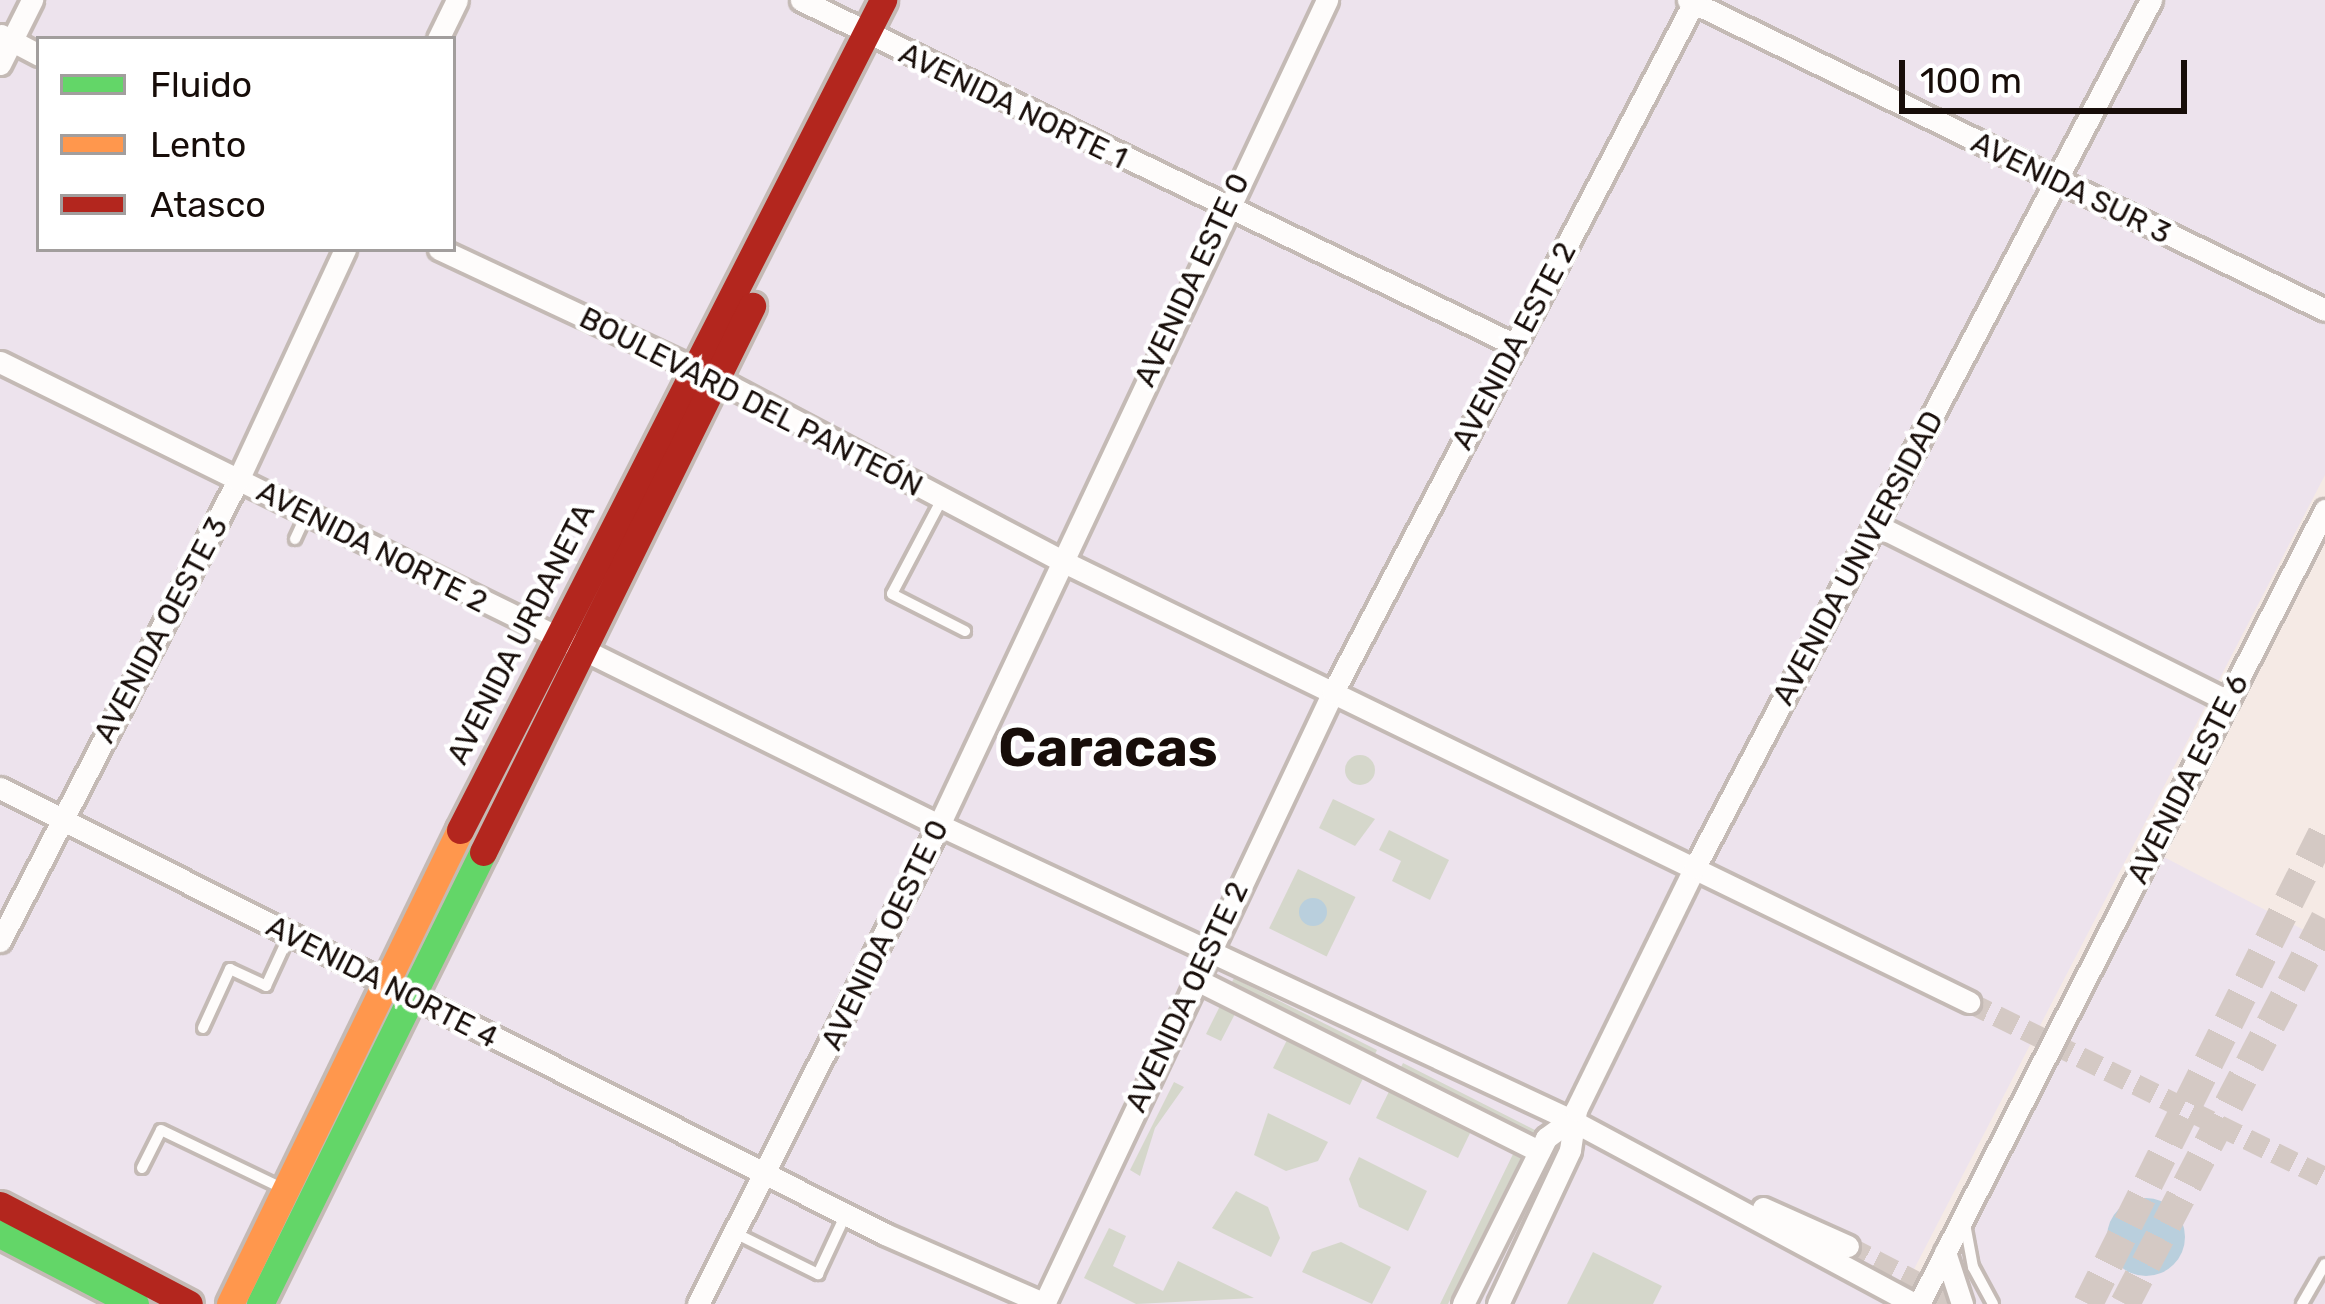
<!DOCTYPE html>
<meta charset="utf-8">
<style>
body{margin:0}
#map{position:relative;width:2325px;height:1304px;overflow:hidden;background:#f5eae5;font-family:Rubik,sans-serif}
div>[style]{position:absolute}
.commercial>*{inset:0;background:#ede3ed}
.green>*{inset:0;background:#d5d7cb;transform-origin:0 0}
.round{border-radius:50%}
.water>*{inset:0;background:#b9cfdd}
.street-tunnel>*{height:21px;margin-top:-10.5px;transform-origin:0;background:repeating-linear-gradient(90deg,#d4c9c4 0 21px,transparent 0 31px)}
.secondary-tunnel>*{height:30px;margin-top:-15px;transform-origin:0;background:repeating-linear-gradient(90deg,#d4c9c4 0 30px,transparent 0 45px)}
.roads{filter:drop-shadow(3px 0 #c4bab5) drop-shadow(-3px 0 #c4bab5) drop-shadow(0 3px #c4bab5) drop-shadow(0 -3px #c4bab5)}
.lane>*{height:10px;margin:-5px;padding:0 5px;transform-origin:5px;border-radius:5px;background:#fefcfb}
.street>*{height:21px;margin:-10.5px;padding:0 10.5px;transform-origin:10.5px;border-radius:10.5px;background:#fefcfb}
.fast>*{height:27px;margin:-13.5px;padding:0 13.5px;transform-origin:13.5px;border-radius:13.5px;background:#63d668}
.slow>*{height:27px;margin:-13.5px;padding:0 13.5px;transform-origin:13.5px;border-radius:13.5px;background:#ff974d}
.jam>*{height:27px;margin:-13.5px;padding:0 13.5px;transform-origin:13.5px;border-radius:13.5px;background:#b3261e}
span{translate:-50% -50%;white-space:nowrap;text-align:center;line-height:1.15;-webkit-text-stroke:9px #fff;paint-order:stroke}
.street-label{font-size:30px;color:#170d09}
.town-label{font-size:54px;color:#170d09;font-weight:700}
.legend{position:absolute;left:36px;top:36px;width:420px;height:216px;box-sizing:border-box;background:#fff;border:3px solid #a29e9d;margin:0;padding:15px 21px;list-style:none;font-size:36px;color:#170d09}
.legend li{display:flex;align-items:center;gap:24px;height:60px}
.legend b{width:60px;border:3px solid #a29e9d}
.scale{position:absolute;left:1899px;top:60px;width:288px;height:54px;box-sizing:border-box;border:6px solid #170d09;border-top:0;padding-left:15px;font-size:36px;line-height:42px;white-space:nowrap;color:#170d09;-webkit-text-stroke:9px #fff;paint-order:stroke}
</style>
<div id="map">
<div class="commercial">
<i style="clip-path:polygon(evenodd,0 0,2325px 0,2325px 475px,1896px 1304px,0 1304px,0 0,39px 39px,453px 39px,453px 249px,39px 249px,39px 39px)"></i>
<i style="clip-path:polygon(2162px 856px,2325px 941px,2325px 1304px,1923px 1304px)"></i>
</div>
<div class="green">
<i class="round" style="left:1345px;top:755px;width:30px;height:30px"></i>
<i style="clip-path:polygon(1333px 799px,1375px 819px,1355px 846px,1319px 828px)"></i>
<i style="clip-path:polygon(1389px 830px,1449px 860px,1430px 900px,1392px 881px,1401px 861px,1379px 850px)"></i>
<i style="left:1298px;top:869px;width:64px;height:66px;rotate:26deg"></i>
<i style="clip-path:polygon(1234px 978px,1377px 1050px,1350px 1105px,1273px 1068px,1289px 1036px,1237px 1010px,1221px 1041px,1206px 1034px)"></i>
<i style="clip-path:polygon(1403px 1063px,1535px 1130px,1448px 1304px,1440px 1304px,1516px 1148px,1473px 1127px,1458px 1158px,1376px 1118px)"></i>
<i style="clip-path:polygon(1174px 1082px,1184px 1087px,1155px 1128px,1140px 1176px,1130px 1170px)"></i>
<i style="clip-path:polygon(1268px 1113px,1328px 1142px,1318px 1161px,1286px 1171px,1254px 1155px)"></i>
<i style="clip-path:polygon(1359px 1157px,1427px 1191px,1408px 1231px,1359px 1207px,1349px 1179px)"></i>
<i style="clip-path:polygon(1236px 1191px,1268px 1207px,1280px 1238px,1271px 1257px,1212px 1228px)"></i>
<i style="clip-path:polygon(1109px 1228px,1126px 1236px,1113px 1266px,1163px 1291px,1178px 1261px,1254px 1298px,1136px 1304px,1084px 1278px)"></i>
<i style="clip-path:polygon(1341px 1242px,1391px 1267px,1372px 1304px,1302px 1272px,1312px 1252px)"></i>
<i style="clip-path:polygon(1593px 1252px,1662px 1286px,1653px 1304px,1567px 1304px)"></i>
</div>
<div class="water">
<i class="round" style="left:1299px;top:898px;width:28px;height:28px"></i>
<i class="round" style="left:2107px;top:1198px;width:78px;height:78px"></i>
</div>
<div class="street-tunnel">
<i style="left:1969px;top:1002px;width:397px;rotate:26.2deg"></i>
<i style="left:1848px;top:1246px;width:126px;rotate:27.4deg"></i>
</div>
<div class="secondary-tunnel">
<i style="left:2088px;top:1304px;width:531px;rotate:-63.48deg"></i>
<i style="left:2125px;top:1304px;width:434px;rotate:-62.5deg"></i>
</div>
<div class="roads">
<div class="lane">
<i style="left:942px;top:499px;width:107px;rotate:117.8deg"></i>
<i style="left:892px;top:594px;width:82px;rotate:26.9deg"></i>
<i style="left:295px;top:539px;width:26px;rotate:-65deg"></i>
<i style="left:203px;top:1028px;width:65px;rotate:-65.4deg"></i>
<i style="left:230px;top:969px;width:40px;rotate:25deg"></i>
<i style="left:266px;top:986px;width:55px;rotate:-65.3deg"></i>
<i style="left:142px;top:1168px;width:42px;rotate:-63.4deg"></i>
<i style="left:161px;top:1130px;width:134px;rotate:25.6deg"></i>
<i style="left:1965px;top:1224px;width:44px;rotate:79.5deg"></i>
<i style="left:1973px;top:1267px;width:42px;rotate:61.6deg"></i>
<i style="left:735px;top:1233px;width:93px;rotate:26.3deg"></i>
<i style="left:818px;top:1274px;width:66px;rotate:-65deg"></i>
<i style="left:2302px;top:1304px;width:46px;rotate:-60.1deg"></i>
</div>
<div class="street">
<i style="left:801px;top:0;width:793px;rotate:25.79deg"></i>
<i style="left:1688px;top:0;width:708px;rotate:25.95deg"></i>
<i style="left:1px;top:35px;width:43px;rotate:27.8deg"></i>
<i style="left:438px;top:39px;width:43px;rotate:-64deg"></i>
<i style="left:0;top:64px;width:72px;rotate:-63.4deg"></i>
<i style="left:439px;top:249px;width:305px;rotate:25.1deg"></i>
<i style="left:715px;top:378px;width:390px;rotate:27.8deg"></i>
<i style="left:1060px;top:560px;width:1011px;rotate:25.93deg"></i>
<i style="left:0;top:362px;width:1047px;rotate:26.25deg"></i>
<i style="left:939px;top:825px;width:697px;rotate:25.02deg"></i>
<i style="left:1571px;top:1120px;width:389px;rotate:28.2deg"></i>
<i style="left:1876px;top:525px;width:393px;rotate:26.6deg"></i>
<i style="left:0;top:788px;width:991px;rotate:26.75deg"></i>
<i style="left:885px;top:1234px;width:175px;rotate:23.6deg"></i>
<i style="left:0;top:941px;width:519px;rotate:-62.69deg"></i>
<i style="left:238px;top:480px;width:255px;rotate:-65.1deg"></i>
<i style="left:1195px;top:979px;width:385px;rotate:26.6deg"></i>
<i style="left:1763px;top:1208px;width:93px;rotate:24.1deg"></i>
<i style="left:1945px;top:1252px;width:55px;rotate:71.9deg"></i>
<i style="left:698px;top:1304px;width:536px;rotate:-63.29deg"></i>
<i style="left:939px;top:825px;width:912px;rotate:-64.81deg"></i>
<i style="left:1044px;top:1304px;width:677px;rotate:-64.72deg"></i>
<i style="left:1333px;top:692px;width:781px;rotate:-62.38deg"></i>
<i style="left:1463px;top:1304px;width:186px;rotate:-63.4deg"></i>
<i style="left:1546px;top:1138px;width:31px;rotate:-36deg"></i>
<i style="left:1498px;top:1304px;width:170px;rotate:-64.9deg"></i>
<i style="left:1570px;top:1150px;width:40px;rotate:-81.5deg"></i>
<i style="left:1576px;top:1110px;width:271px;rotate:-63.9deg"></i>
<i style="left:1695px;top:867px;width:980px;rotate:-62.26deg"></i>
<i style="left:1919px;top:1304px;width:892px;rotate:-62.92deg"></i>
</div>
<div class="fast">
<i style="left:0;top:1234px;width:152px;rotate:27.4deg"></i>
<i style="left:260px;top:1304px;width:504px;rotate:-63.74deg"></i>
</div>
<div class="slow">
<i style="left:230px;top:1304px;width:527px;rotate:-64.12deg"></i>
</div>
<div class="jam">
<i style="left:460px;top:830px;width:932px;rotate:-62.99deg"></i>
<i style="left:483px;top:852px;width:609px;rotate:-63.77deg"></i>
<i style="left:0;top:1205px;width:213px;rotate:27.6deg"></i>
</div>
</div>
<div class="street-label">
<span style="left:1013px;top:106px;rotate:26deg">AVENIDA NORTE 1</span>
<span style="left:2071px;top:188px;rotate:26deg">AVENIDA SUR 3</span>
<span style="left:1192px;top:280px;rotate:-65deg">AVENIDA ESTE 0</span>
<span style="left:1514px;top:346px;rotate:-62deg">AVENIDA ESTE 2</span>
<span style="left:751px;top:402px;rotate:27deg">BOULEVARD DEL PANTEÓN</span>
<span style="left:372px;top:547px;rotate:27deg">AVENIDA NORTE 2</span>
<span style="left:1858px;top:558px;rotate:-62deg">AVENIDA UNIVERSIDAD</span>
<span style="left:161px;top:630px;rotate:-62deg">AVENIDA OESTE 3</span>
<span style="left:521px;top:634px;rotate:-63deg">AVENIDA URDANETA</span>
<span style="left:2188px;top:779px;rotate:-63deg">AVENIDA ESTE 6</span>
<span style="left:885px;top:935px;rotate:-64deg">AVENIDA OESTE 0</span>
<span style="left:382px;top:982px;rotate:27deg">AVENIDA NORTE 4</span>
<span style="left:1187px;top:997px;rotate:-65deg">AVENIDA OESTE 2</span>
</div>
<div class="town-label">
<span style="left:1108px;top:748px">Caracas</span>
</div>
<ul class="legend">
<li><b style="height:15px;background:#63d668"></b>Fluido</li>
<li><b style="height:15px;background:#ff974d"></b>Lento</li>
<li><b style="height:15px;background:#b3261e"></b>Atasco</li>
</ul>
<div class="scale">100 m</div>
</div>
